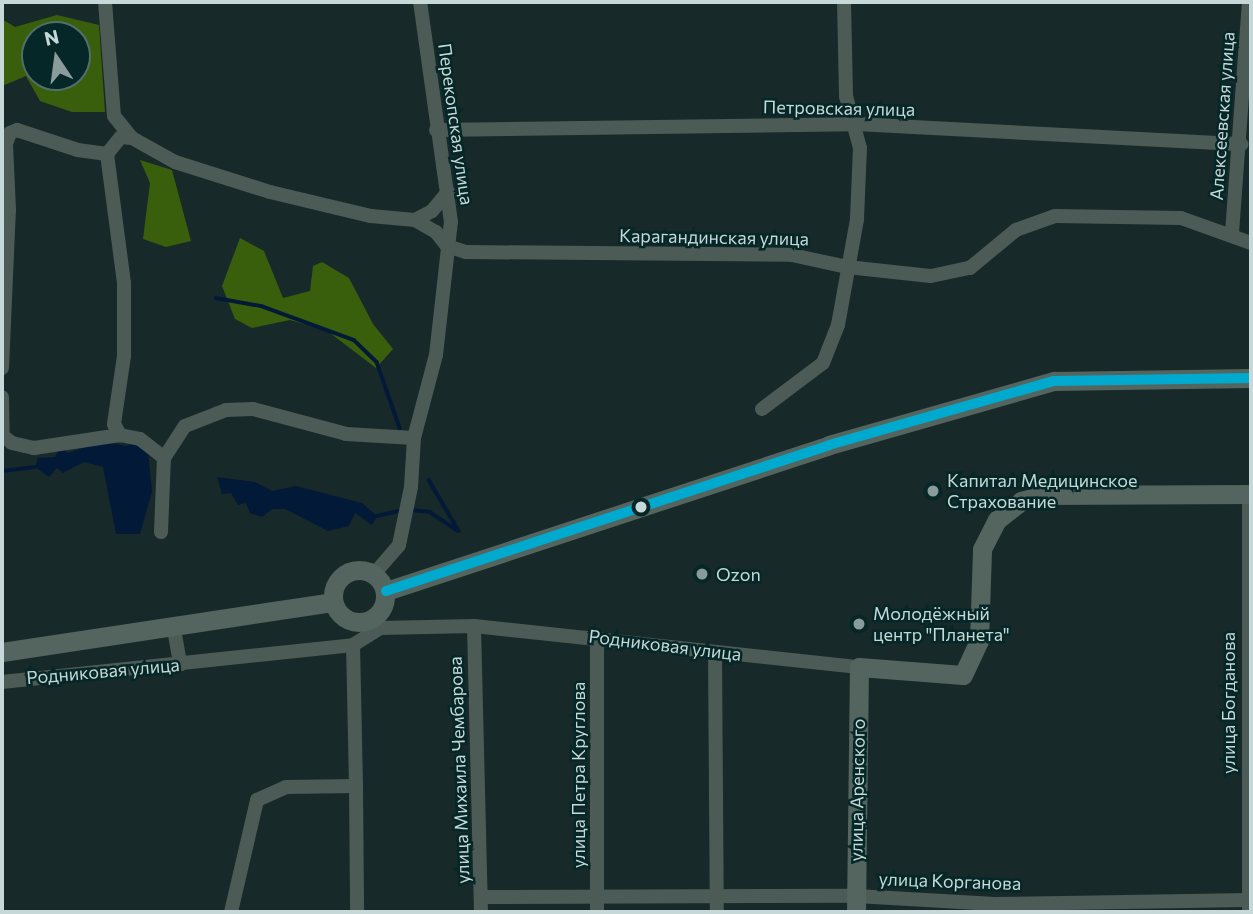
<!DOCTYPE html>
<meta charset="utf-8">
<style>
body{margin:0}
#map{position:relative;width:1253px;height:914px;overflow:hidden;background:#182929;font-family:Commissioner,sans-serif}
div>[style]{position:absolute}
.forest>*{inset:0;background:#3a5f0c}
.water>*{inset:0;background:#031938}
.stream>*{height:3.5px;margin:-1.75px;padding:0 1.75px;transform-origin:1.75px;border-radius:1.75px;background:#031938}
.street>*{height:14px;margin:-7px;padding:0 7px;transform-origin:7px;border-radius:7px;background:#4c5b55}
.secondary>*{height:19px;margin:-9.5px;padding:0 9.5px;transform-origin:9.5px;border-radius:9.5px;background:#54655f}
.secondary>.ring{margin:-9.5px;padding:0;box-sizing:content-box;background:none;border:19px solid #54655f;border-radius:50%}
.bus-1>*{height:10px;margin:-5px;padding:0 5px;transform-origin:5px;border-radius:5px;background:#00a9ce}
.dots>*{width:19px;height:19px;translate:-50% -50%;box-sizing:border-box;border:4px solid #052727;border-radius:50%}
span{translate:-50% -50%;white-space:nowrap;text-align:center;line-height:1.15;-webkit-text-stroke:5px #052727;paint-order:stroke}
.street-label{font-size:18px;color:#c6d8d7}
.poi-label{font-size:18px;color:#c6d8d7}
.left{translate:0 -50%;text-align:left}
.frame{position:absolute;inset:0;border:4px solid #c6d8d7;pointer-events:none}
.north{position:absolute;left:21px;top:21px;width:70px;height:70px;box-sizing:border-box;background:#052727;border:2px solid #526e6d;border-radius:50%;rotate:347deg;font-size:19px;font-weight:700;line-height:28px;text-align:center;color:#c6d8d7}
.north::after{content:'';display:block;margin:auto;width:24px;height:32px;background:#899b9a;clip-path:polygon(50% 0,100% 100%,50% 72%,0 100%)}
</style>
<div id="map">
<div class="forest">
<i style="clip-path:polygon(evenodd,57px 15px,99px 25px,105px 112px,72px 112px,40px 101px,26px 76px,2px 86px,2px 19px,15px 27px,57px 15px,35px 35px,77px 35px,77px 77px,35px 77px,35px 35px)"></i>
<i style="clip-path:polygon(140px 160px,172px 170px,191px 241px,166px 247px,143px 239px,150px 183px)"></i>
<i style="clip-path:polygon(240px 238px,264px 251px,283px 298px,310px 291px,313px 266px,322px 262px,349px 278px,373px 324px,393px 349px,376px 368px,326px 330px,290px 320px,252px 328px,235px 319px,222px 286px)"></i>
</div>
<div class="water">
<i style="clip-path:polygon(103px 441px,126px 446px,133px 443px,148px 450px,152px 492px,140px 534px,116px 534px,103px 467px,84px 462px,63px 473px,57px 468px,49px 477px,35px 467px,38px 458px,55px 457px,60px 447px,68px 453px)"></i>
<i style="clip-path:polygon(217px 477px,255px 482px,272px 491px,296px 486px,362px 503px,377px 516px,372px 525px,355px 513px,349px 526px,328px 531px,285px 509px,272px 509px,262px 517px,250px 513px,246px 503px,238px 505px,231px 493px,222px 494px)"></i>
</div>
<div class="stream">
<i style="left:216px;top:298px;width:46px;rotate:10.1deg"></i>
<i style="left:261px;top:306px;width:99px;rotate:20.1deg"></i>
<i style="left:354px;top:340px;width:32px;rotate:44deg"></i>
<i style="left:377px;top:362px;width:70px;rotate:70.8deg"></i>
<i style="left:2px;top:471px;width:33px;rotate:-7deg"></i>
<i style="left:429px;top:480px;width:59px;rotate:59.5deg"></i>
<i style="left:412px;top:510px;width:18px;rotate:6deg"></i>
<i style="left:430px;top:512px;width:32px;rotate:34deg"></i>
<i style="left:377px;top:516px;width:23px;rotate:-13deg"></i>
</div>
<div class="street">
<i style="left:105px;top:2px;width:114px;rotate:85.5deg"></i>
<i style="left:114px;top:116px;width:28px;rotate:51deg"></i>
<i style="left:436px;top:130px;width:420px;rotate:-0.8deg"></i>
<i style="left:856px;top:124px;width:386px;rotate:3deg"></i>
<i style="left:107px;top:154px;width:130px;rotate:82.5deg"></i>
<i style="left:124px;top:283px;width:73px;rotate:90deg"></i>
<i style="left:124px;top:356px;width:69px;rotate:98.4deg"></i>
<i style="left:114px;top:424px;width:13px;rotate:61deg"></i>
<i style="left:120px;top:435px;width:20px;rotate:11deg"></i>
<i style="left:140px;top:439px;width:31px;rotate:38deg"></i>
<i style="left:415px;top:220px;width:19px;rotate:-28deg"></i>
<i style="left:432px;top:211px;width:25px;rotate:-50deg"></i>
<i style="left:1232px;top:233px;width:232px;rotate:-85.8deg"></i>
<i style="left:2px;top:368px;width:158px;rotate:-87.5deg"></i>
<i style="left:9px;top:210px;width:66px;rotate:-92.6deg"></i>
<i style="left:6px;top:144px;width:12px;rotate:-70deg"></i>
<i style="left:10px;top:133px;width:8px;rotate:-23deg"></i>
<i style="left:17px;top:130px;width:64px;rotate:18.2deg"></i>
<i style="left:78px;top:150px;width:29px;rotate:8deg"></i>
<i style="left:107px;top:154px;width:22px;rotate:-51deg"></i>
<i style="left:121px;top:137px;width:11px;rotate:5deg"></i>
<i style="left:132px;top:138px;width:49px;rotate:29.2deg"></i>
<i style="left:175px;top:162px;width:100px;rotate:17.5deg"></i>
<i style="left:270px;top:192px;width:104px;rotate:13.4deg"></i>
<i style="left:371px;top:216px;width:44px;rotate:5.2deg"></i>
<i style="left:415px;top:220px;width:24px;rotate:30deg"></i>
<i style="left:436px;top:232px;width:18px;rotate:52deg"></i>
<i style="left:447px;top:246px;width:20px;rotate:18deg"></i>
<i style="left:466px;top:252px;width:326px;rotate:0.5deg"></i>
<i style="left:792px;top:255px;width:56px;rotate:12.3deg"></i>
<i style="left:847px;top:267px;width:84px;rotate:6.1deg"></i>
<i style="left:931px;top:276px;width:40px;rotate:-12deg"></i>
<i style="left:970px;top:268px;width:60px;rotate:-39.6deg"></i>
<i style="left:1016px;top:230px;width:41px;rotate:-19.7deg"></i>
<i style="left:1055px;top:216px;width:126px;rotate:0.9deg"></i>
<i style="left:1181px;top:218px;width:74px;rotate:19.7deg"></i>
<i style="left:2px;top:397px;width:39px;rotate:89deg"></i>
<i style="left:3px;top:436px;width:11px;rotate:38deg"></i>
<i style="left:12px;top:443px;width:23px;rotate:13deg"></i>
<i style="left:34px;top:448px;width:87px;rotate:-8.6deg"></i>
<i style="left:762px;top:409px;width:76px;rotate:-37deg"></i>
<i style="left:823px;top:363px;width:41px;rotate:-68.5deg"></i>
<i style="left:838px;top:325px;width:108px;rotate:-79.8deg"></i>
<i style="left:857px;top:219px;width:71px;rotate:-87.6deg"></i>
<i style="left:860px;top:148px;width:54px;rotate:-105.1deg"></i>
<i style="left:846px;top:96px;width:94px;rotate:-91.2deg"></i>
<i style="left:161px;top:532px;width:74px;rotate:-87.7deg"></i>
<i style="left:164px;top:458px;width:38px;rotate:-57deg"></i>
<i style="left:185px;top:426px;width:44px;rotate:-21.3deg"></i>
<i style="left:226px;top:410px;width:27px;rotate:-2deg"></i>
<i style="left:253px;top:409px;width:96px;rotate:15deg"></i>
<i style="left:346px;top:434px;width:68px;rotate:3.4deg"></i>
<i style="left:374px;top:574px;width:38px;rotate:-49deg"></i>
<i style="left:399px;top:545px;width:59px;rotate:-78.3deg"></i>
<i style="left:411px;top:487px;width:49px;rotate:-86.5deg"></i>
<i style="left:414px;top:438px;width:86px;rotate:-75.2deg"></i>
<i style="left:436px;top:355px;width:134px;rotate:-83.6deg"></i>
<i style="left:451px;top:222px;width:222px;rotate:-98deg"></i>
<i style="left:474px;top:626px;width:286px;rotate:88.6deg"></i>
<i style="left:174px;top:629px;width:36px;rotate:80deg"></i>
<i style="left:597px;top:637px;width:275px;rotate:90deg"></i>
<i style="left:715px;top:652px;width:260px;rotate:89.6deg"></i>
<i style="left:2px;top:682px;width:353px;rotate:-6deg"></i>
<i style="left:353px;top:645px;width:32px;rotate:-32deg"></i>
<i style="left:380px;top:628px;width:94px;rotate:-1.2deg"></i>
<i style="left:474px;top:626px;width:387px;rotate:6.1deg"></i>
<i style="left:356px;top:786px;width:126px;rotate:89.5deg"></i>
<i style="left:482px;top:897px;width:374px;rotate:-0.2deg"></i>
<i style="left:856px;top:896px;width:139px;rotate:3.3deg"></i>
<i style="left:995px;top:904px;width:254px;rotate:-0.9deg"></i>
<i style="left:231px;top:912px;width:115px;rotate:-76.9deg"></i>
<i style="left:257px;top:800px;width:32px;rotate:-24deg"></i>
<i style="left:286px;top:787px;width:70px;rotate:-0.8deg"></i>
<i style="left:356px;top:786px;width:141px;rotate:-91.2deg"></i>
<i style="left:1249px;top:912px;width:418px;rotate:-90deg"></i>
</div>
<div class="secondary">
<i class="ring" style="left:333px;top:570px;width:33px;height:33px"></i>
<i style="left:386px;top:591px;width:466px;rotate:-18.2deg"></i>
<i style="left:829px;top:445px;width:234px;rotate:-15.9deg"></i>
<i style="left:1054px;top:381px;width:197px;rotate:-0.9deg"></i>
<i style="left:2px;top:652px;width:334px;rotate:-8.6deg"></i>
<i style="left:856px;top:912px;width:245px;rotate:-89.3deg"></i>
<i style="left:859px;top:667px;width:104px;rotate:4.4deg"></i>
<i style="left:963px;top:675px;width:38px;rotate:-65deg"></i>
<i style="left:979px;top:641px;width:92px;rotate:-88.1deg"></i>
<i style="left:982px;top:549px;width:33px;rotate:-63deg"></i>
<i style="left:997px;top:520px;width:31px;rotate:-38deg"></i>
<i style="left:1021px;top:501px;width:24px;rotate:-15deg"></i>
<i style="left:1044px;top:495px;width:207px;rotate:-0.3deg"></i>
</div>
<div class="bus-1">
<i style="left:386px;top:591px;width:466px;rotate:-18.2deg"></i>
<i style="left:829px;top:445px;width:234px;rotate:-15.9deg"></i>
<i style="left:1054px;top:381px;width:197px;rotate:-0.9deg"></i>
</div>
<div class="dots">
<i style="left:933px;top:491px;background:#899b9a"></i>
<i style="left:641px;top:507px;background:#c6d8d7"></i>
<i style="left:702px;top:574px;background:#899b9a"></i>
<i style="left:859px;top:624px;background:#899b9a"></i>
</div>
<div class="street-label">
<span style="left:839px;top:108px;rotate:1deg">Петровская улица</span>
<span style="left:1222px;top:116px;rotate:-86deg">Алексеевская улица</span>
<span style="left:456px;top:124px;rotate:82deg">Перекопская улица</span>
<span style="left:714px;top:237px;rotate:1deg">Карагандинская улица</span>
<span style="left:665px;top:645px;rotate:7deg">Родниковая улица</span>
<span style="left:103px;top:671px;rotate:-5deg">Родниковая улица</span>
<span style="left:1228px;top:703px;rotate:-90deg">улица Богданова</span>
<span style="left:459px;top:770px;rotate:-92deg">улица Михаила Чембарова</span>
<span style="left:578px;top:775px;rotate:-90deg">улица Петра Круглова</span>
<span style="left:857px;top:790px;rotate:-89deg">улица Аренского</span>
<span style="left:950px;top:881px;rotate:2deg">улица Корганова</span>
</div>
<div class="poi-label">
<span class="left" style="left:947px;top:491px">Капитал Медицинское<br>Страхование</span>
<span class="left" style="left:716px;top:574px">Ozon</span>
<span class="left" style="left:873px;top:624px">Молодёжный<br>центр "Планета"</span>
</div>
<div class="frame"></div>
<div class="north">N</div>
</div>
